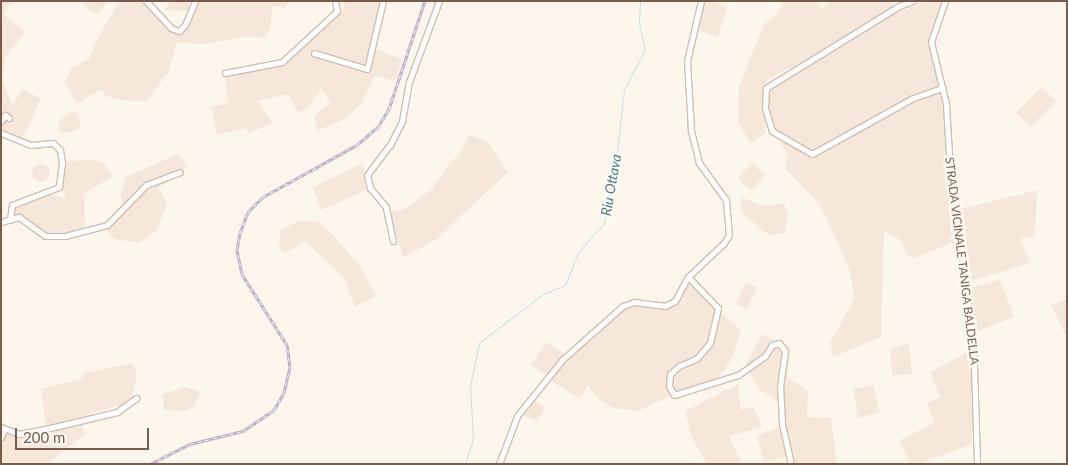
<!DOCTYPE html>
<style>
body{margin:0}
#map{position:relative;width:1068px;height:465px;overflow:hidden;background:#fdf6ec;font-family:Lato,sans-serif}
div>[style]{position:absolute}
.residential>*{inset:0;background:#f5e8da;transform-origin:0 0}
.round{border-radius:50%}
.stream>*{height:1px;margin:-0.5px;padding:0 0.5px;transform-origin:0.5px;border-radius:0.5px;background:#bfe3e8}
.roads{filter:drop-shadow(1px 0 #d1beb0) drop-shadow(-1px 0 #d1beb0) drop-shadow(0 1px #d1beb0) drop-shadow(0 -1px #d1beb0)}
.street>*{height:5px;margin:-2.5px;padding:0 2.5px;transform-origin:2.5px;border-radius:2.5px;background:#fff}
.rail>*{height:3px;margin-top:-1.5px;transform-origin:0;background:repeating-linear-gradient(90deg,#fffaf3 0 4px,#b9a8c9 0 8px);box-sizing:border-box;border-block:1px solid #b9a8c9}
span{translate:-50% -50%;white-space:nowrap;text-align:center;line-height:1.15;-webkit-text-stroke:5px #fffaf3;paint-order:stroke}
.street-label{font-size:12px;color:#7a5c4d}
.water-label{font-size:14px;color:#437c86;font-style:italic}
.frame{position:absolute;inset:0;border:2px solid #7a5c4d;pointer-events:none}
.scale{position:absolute;left:15px;top:428px;width:134px;height:22px;box-sizing:border-box;border:2px solid #7a5c4d;border-top:0;padding-left:6px;font-size:15px;line-height:18px;white-space:nowrap;color:#7a5c4d;-webkit-text-stroke:4px #fffaf3;paint-order:stroke}
</style>
<div id="map">
<div class="residential">
<i style="clip-path:polygon(1px 1px,14px 1px,3px 14px,25px 32px,5px 58px,2px 81px,13px 104px,23px 89px,41px 99px,24px 136px,2px 140px,1px 140px)"></i>
<i style="clip-path:polygon(82px 1px,109px 1px,98px 14px,87px 9px)"></i>
<i style="clip-path:polygon(119px 1px,143px 1px,177px 34px,182px 31px,196px 1px,290px 1px,285px 8px,273px 6px,270px 28px,265px 38px,243px 37px,203px 44px,177px 42px,169px 71px,147px 101px,126px 101px,106px 96px,101px 89px,77px 104px,64px 81px,72px 68px,90px 58px,94px 45px)"></i>
<i style="clip-path:polygon(171px 1px,191px 1px,187px 11px,164px 10px)"></i>
<i style="clip-path:polygon(343px 1px,381px 1px,372px 48px,402px 59px,395px 81px,374px 76px,361px 104px,347px 118px,317px 131px,314px 116px,331px 102px,321px 88px,308px 107px,298px 113px,288px 94px,257px 101px,274px 123px,248px 133px,246px 128px,217px 135px,212px 107px,228px 103px,225px 76px,284px 65px,344px 9px)"></i>
<i style="clip-path:polygon(703px 1px,713px 1px,727px 8px,718px 37px,695px 29px)"></i>
<i style="clip-path:polygon(785px 1px,817px 1px,822px 9px,831px 1px,891px 1px,895px 7px,807px 60px,768px 79px,763px 96px,766px 133px,751px 143px,738px 123px,739px 87px,764px 24px,776px 15px)"></i>
<i style="clip-path:polygon(927px 1px,942px 1px,929px 43px,944px 113px,946px 158px,959px 240px,914px 258px,907px 254px,901px 240px,884px 232px,881px 337px,833px 357px,830px 343px,855px 298px,849px 268px,820px 205px,785px 168px,788px 156px,772px 127px,766px 97px,771px 84px,897px 13px)"></i>
<i style="left:1042px;top:87px;width:20px;height:37px;rotate:45deg"></i>
<i style="clip-path:polygon(71px 111px,78px 113px,81px 128px,69px 133px,60px 132px,59px 121px)"></i>
<i style="clip-path:polygon(469px 135px,487px 141px,508px 172px,435px 240px,403px 258px,390px 211px,403px 210px,432px 189px,448px 165px,460px 153px)"></i>
<i style="clip-path:polygon(178px 154px,187px 167px,158px 188px,167px 203px,157px 230px,139px 243px,114px 239px,103px 226px,123px 203px,120px 195px,127px 176px)"></i>
<i style="clip-path:polygon(94px 160px,103px 163px,113px 176px,84px 194px,85px 232px,59px 237px,41px 232px,13px 212px,17px 205px,45px 194px,66px 198px,61px 182px,65px 161px)"></i>
<i style="clip-path:polygon(363px 163px,366px 190px,321px 210px,313px 187px)"></i>
<i style="left:752px;top:163px;width:18px;height:21px;rotate:43deg"></i>
<i class="round" style="left:32px;top:164px;width:18px;height:18px"></i>
<i style="clip-path:polygon(1037px 190px,1035px 235px,1020px 239px,1030px 263px,968px 282px,960px 209px)"></i>
<i style="clip-path:polygon(741px 197px,763px 206px,784px 203px,788px 215px,785px 233px,769px 235px,759px 227px,741px 211px)"></i>
<i style="clip-path:polygon(299px 221px,317px 221px,333px 235px,359px 265px,376px 295px,355px 307px,344px 277px,306px 242px,284px 253px,279px 247px,280px 230px)"></i>
<i style="clip-path:polygon(1000px 280px,1014px 317px,975px 332px,969px 289px)"></i>
<i style="left:746px;top:282px;width:12px;height:24px;rotate:24deg"></i>
<i style="clip-path:polygon(687px 283px,741px 330px,732px 358px,718px 379px,683px 390px,638px 411px,614px 408px,600px 400px,588px 386px,580px 399px,548px 379px,576px 350px,592px 340px,630px 305px,666px 308px,677px 301px)"></i>
<i style="clip-path:polygon(1067px 299px,1067px 335px,1066px 336px,1051px 305px)"></i>
<i style="clip-path:polygon(762px 334px,791px 347px,787px 377px,808px 391px,807px 417px,831px 418px,837px 464px,794px 464px,788px 456px,764px 462px,757px 435px,781px 427px,779px 402px,760px 390px,745px 366px)"></i>
<i style="left:546px;top:342px;width:23px;height:27px;rotate:34deg"></i>
<i style="clip-path:polygon(909px 343px,912px 374px,892px 375px,890px 350px)"></i>
<i style="clip-path:polygon(971px 351px,975px 402px,972px 444px,918px 464px,910px 464px,900px 440px,934px 423px,927px 403px,940px 397px,930px 372px)"></i>
<i style="clip-path:polygon(133px 363px,137px 373px,133px 395px,121px 405px,46px 427px,41px 389px,82px 379px,85px 373px)"></i>
<i style="clip-path:polygon(738px 384px,741px 410px,753px 407px,762px 427px,729px 436px,741px 462px,707px 464px,692px 438px,685px 411px)"></i>
<i style="clip-path:polygon(873px 385px,880px 412px,858px 418px,853px 389px)"></i>
<i style="clip-path:polygon(185px 387px,201px 392px,193px 407px,186px 411px,164px 410px,163px 394px)"></i>
<i style="clip-path:polygon(533px 399px,546px 407px,537px 421px,521px 415px)"></i>
<i style="clip-path:polygon(82px 424px,85px 434px,47px 464px,1px 464px,1px 442px,7px 432px,24px 436px)"></i>
</div>
<div class="stream">
<i style="left:465px;top:464px;width:26px;rotate:-72deg"></i>
<i style="left:473px;top:439px;width:53px;rotate:-93.2deg"></i>
<i style="left:470px;top:386px;width:44px;rotate:-78.2deg"></i>
<i style="left:479px;top:343px;width:81px;rotate:-37.4deg"></i>
<i style="left:543px;top:294px;width:24px;rotate:-22deg"></i>
<i style="left:565px;top:285px;width:35px;rotate:-68deg"></i>
<i style="left:578px;top:252px;width:39px;rotate:-48deg"></i>
<i style="left:604px;top:223px;width:64px;rotate:-79.2deg"></i>
<i style="left:616px;top:160px;width:70px;rotate:-83.5deg"></i>
<i style="left:624px;top:90px;width:46px;rotate:-62.9deg"></i>
<i style="left:645px;top:49px;width:28px;rotate:-103deg"></i>
<i style="left:639px;top:22px;width:21px;rotate:-87deg"></i>
</div>
<div class="roads">
<div class="street">
<i style="left:146px;top:1px;width:37px;rotate:47deg"></i>
<i style="left:171px;top:28px;width:9px;rotate:21deg"></i>
<i style="left:179px;top:31px;width:8px;rotate:-45deg"></i>
<i style="left:185px;top:25px;width:26px;rotate:-67deg"></i>
<i style="left:913px;top:1px;width:15px;rotate:160deg"></i>
<i style="left:899px;top:6px;width:156px;rotate:148.3deg"></i>
<i style="left:766px;top:88px;width:20px;rotate:93deg"></i>
<i style="left:765px;top:108px;width:24px;rotate:73deg"></i>
<i style="left:772px;top:131px;width:46px;rotate:29.9deg"></i>
<i style="left:812px;top:154px;width:115px;rotate:-29deg"></i>
<i style="left:913px;top:98px;width:31px;rotate:-19deg"></i>
<i style="left:945px;top:1px;width:43px;rotate:108.9deg"></i>
<i style="left:931px;top:42px;width:64px;rotate:76.4deg"></i>
<i style="left:946px;top:104px;width:68px;rotate:86.6deg"></i>
<i style="left:950px;top:172px;width:164px;rotate:81.9deg"></i>
<i style="left:973px;top:334px;width:130px;rotate:88.2deg"></i>
<i style="left:314px;top:53px;width:55px;rotate:16.8deg"></i>
<i style="left:367px;top:69px;width:70px;rotate:-76.8deg"></i>
<i style="left:225px;top:73px;width:58px;rotate:-10.9deg"></i>
<i style="left:282px;top:62px;width:75px;rotate:-42.8deg"></i>
<i style="left:337px;top:11px;width:10px;rotate:-101deg"></i>
<i style="left:1px;top:121px;width:7px;rotate:-56deg"></i>
<i style="left:5px;top:115px;width:5px;rotate:37deg"></i>
<i style="left:1px;top:133px;width:32px;rotate:22deg"></i>
<i style="left:31px;top:145px;width:22px;rotate:-5deg"></i>
<i style="left:53px;top:143px;width:10px;rotate:45deg"></i>
<i style="left:60px;top:150px;width:12px;rotate:81deg"></i>
<i style="left:62px;top:162px;width:25px;rotate:97deg"></i>
<i style="left:59px;top:187px;width:50px;rotate:159deg"></i>
<i style="left:12px;top:205px;width:15px;rotate:98deg"></i>
<i style="left:1px;top:222px;width:19px;rotate:-16deg"></i>
<i style="left:19px;top:217px;width:32px;rotate:36deg"></i>
<i style="left:45px;top:236px;width:20px"></i>
<i style="left:65px;top:236px;width:43px;rotate:-14.7deg"></i>
<i style="left:107px;top:225px;width:56px;rotate:-45.7deg"></i>
<i style="left:146px;top:185px;width:36px;rotate:-21deg"></i>
<i style="left:393px;top:241px;width:35px;rotate:-102deg"></i>
<i style="left:386px;top:207px;width:25px;rotate:-130deg"></i>
<i style="left:370px;top:188px;width:13px;rotate:-103deg"></i>
<i style="left:367px;top:175px;width:38px;rotate:-53deg"></i>
<i style="left:390px;top:145px;width:27px;rotate:-63deg"></i>
<i style="left:402px;top:121px;width:40px;rotate:-80deg"></i>
<i style="left:409px;top:82px;width:86px;rotate:-69.7deg"></i>
<i style="left:688px;top:277px;width:43px;rotate:45.9deg"></i>
<i style="left:718px;top:308px;width:36px;rotate:103deg"></i>
<i style="left:710px;top:343px;width:21px;rotate:131deg"></i>
<i style="left:696px;top:359px;width:18px;rotate:158deg"></i>
<i style="left:679px;top:366px;width:12px;rotate:138deg"></i>
<i style="left:670px;top:374px;width:12px;rotate:95deg"></i>
<i style="left:669px;top:386px;width:10px;rotate:61deg"></i>
<i style="left:674px;top:395px;width:67px;rotate:-17.4deg"></i>
<i style="left:738px;top:375px;width:33px;rotate:-35deg"></i>
<i style="left:765px;top:356px;width:13px;rotate:-58deg"></i>
<i style="left:772px;top:345px;width:7px;rotate:-16deg"></i>
<i style="left:779px;top:343px;width:10px;rotate:53deg"></i>
<i style="left:785px;top:351px;width:34px;rotate:98deg"></i>
<i style="left:780px;top:385px;width:39px;rotate:87deg"></i>
<i style="left:782px;top:424px;width:41px;rotate:77.3deg"></i>
<i style="left:1px;top:427px;width:19px;rotate:21deg"></i>
<i style="left:19px;top:434px;width:32px;rotate:-11deg"></i>
<i style="left:50px;top:428px;width:69px;rotate:-13.4deg"></i>
<i style="left:117px;top:412px;width:24px;rotate:-36deg"></i>
<i style="left:1px;top:437px;width:8px;rotate:-67deg"></i>
<i style="left:499px;top:464px;width:51px;rotate:-69.4deg"></i>
<i style="left:517px;top:416px;width:73px;rotate:-51.1deg"></i>
<i style="left:563px;top:359px;width:80px;rotate:-41.5deg"></i>
<i style="left:623px;top:306px;width:12px;rotate:-20deg"></i>
<i style="left:634px;top:302px;width:31px;rotate:7deg"></i>
<i style="left:665px;top:306px;width:11px;rotate:-27deg"></i>
<i style="left:675px;top:301px;width:27px;rotate:-62deg"></i>
<i style="left:688px;top:277px;width:50px;rotate:-43.4deg"></i>
<i style="left:724px;top:243px;width:9px;rotate:-58deg"></i>
<i style="left:729px;top:235px;width:35px;rotate:-95deg"></i>
<i style="left:726px;top:200px;width:46px;rotate:-126.1deg"></i>
<i style="left:699px;top:163px;width:34px;rotate:-104deg"></i>
<i style="left:691px;top:130px;width:69px;rotate:-93.3deg"></i>
<i style="left:687px;top:61px;width:62px;rotate:-76.9deg"></i>
</div>
</div>
<div class="rail">
<i style="left:150px;top:464px;width:45px;rotate:-26.6deg"></i>
<i style="left:190px;top:444px;width:55px;rotate:-13.8deg"></i>
<i style="left:243px;top:431px;width:37px;rotate:-34deg"></i>
<i style="left:274px;top:410px;width:20px;rotate:-60deg"></i>
<i style="left:284px;top:393px;width:26px;rotate:-77deg"></i>
<i style="left:290px;top:368px;width:23px;rotate:-97deg"></i>
<i style="left:287px;top:345px;width:84px;rotate:-122.4deg"></i>
<i style="left:242px;top:274px;width:25px;rotate:-102deg"></i>
<i style="left:237px;top:250px;width:17px;rotate:-80deg"></i>
<i style="left:240px;top:233px;width:22px;rotate:-69deg"></i>
<i style="left:248px;top:212px;width:21px;rotate:-45deg"></i>
<i style="left:263px;top:197px;width:107px;rotate:-29deg"></i>
<i style="left:357px;top:145px;width:28px;rotate:-41deg"></i>
<i style="left:378px;top:127px;width:21px;rotate:-59deg"></i>
<i style="left:389px;top:109px;width:114px;rotate:-71.6deg"></i>
</div>
<div class="street-label">
<span style="left:962px;top:261px;rotate:83deg">STRADA VICINALE TANIGA BALDELLA</span>
</div>
<div class="water-label">
<span style="left:611px;top:185px;rotate:-80deg">Riu Ottava</span>
</div>
<div class="frame"></div>
<div class="scale">200 m</div>
</div>
